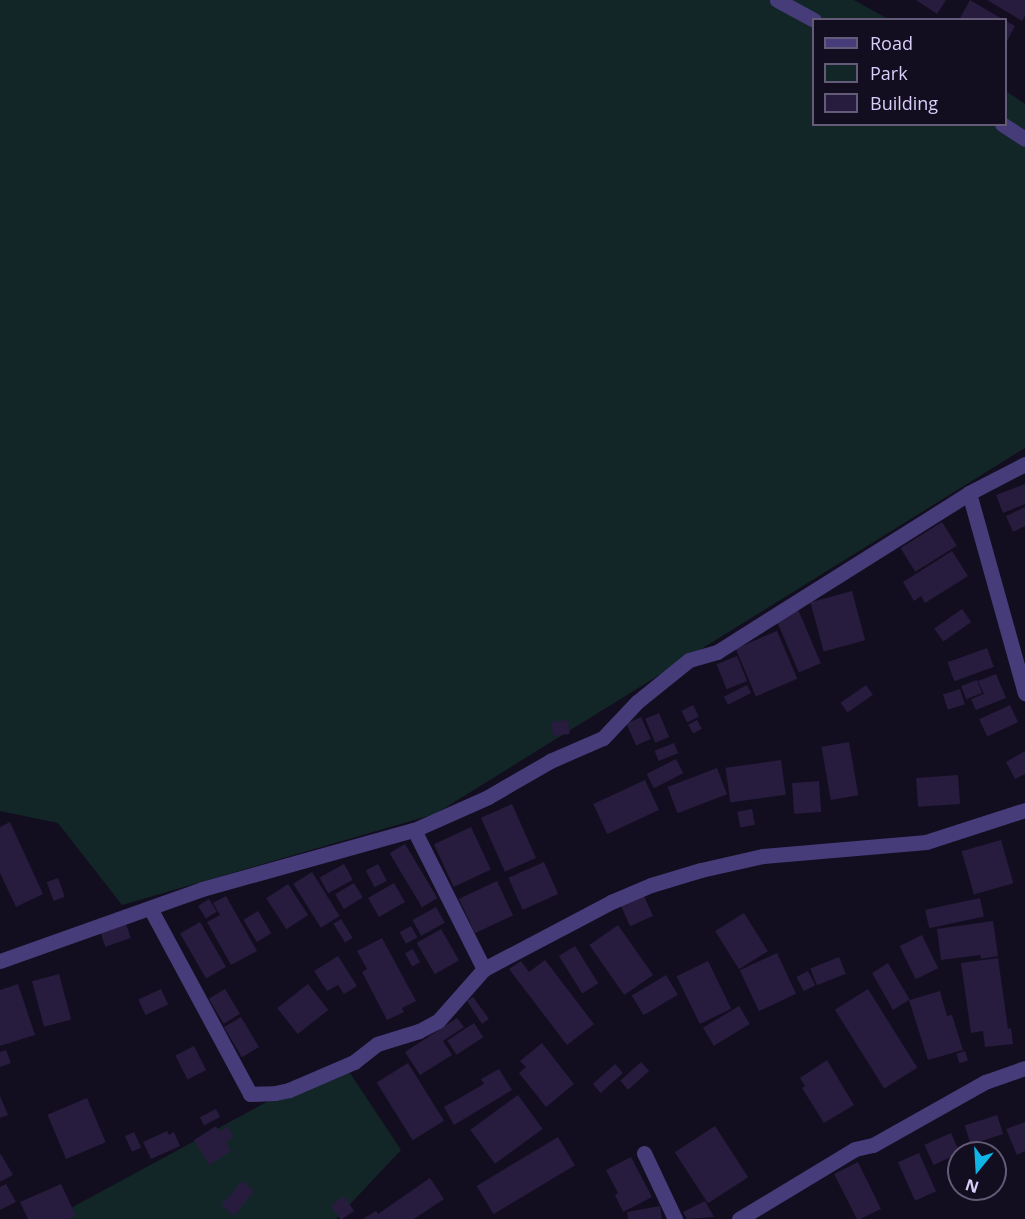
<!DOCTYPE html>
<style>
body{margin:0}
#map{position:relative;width:1025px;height:1219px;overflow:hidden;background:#130e1f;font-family:"Open Sans",sans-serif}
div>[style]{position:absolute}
.green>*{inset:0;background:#122628}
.building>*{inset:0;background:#271b3e;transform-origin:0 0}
.minor>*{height:15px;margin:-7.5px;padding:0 7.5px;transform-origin:7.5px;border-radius:7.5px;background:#473c7a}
span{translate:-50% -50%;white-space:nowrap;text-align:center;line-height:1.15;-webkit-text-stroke:6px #130e1f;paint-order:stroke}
.legend{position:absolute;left:812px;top:18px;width:195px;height:108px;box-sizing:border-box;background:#130e1f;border:2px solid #635b77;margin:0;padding:8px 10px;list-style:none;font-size:18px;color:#dacffb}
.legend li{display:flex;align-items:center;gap:12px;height:30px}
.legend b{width:30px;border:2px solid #635b77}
.north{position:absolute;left:947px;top:1141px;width:60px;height:60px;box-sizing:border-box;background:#130e1f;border:2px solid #635b77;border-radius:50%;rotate:198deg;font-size:16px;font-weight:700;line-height:24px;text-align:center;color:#dacffb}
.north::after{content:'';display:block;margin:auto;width:21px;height:27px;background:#11b4e6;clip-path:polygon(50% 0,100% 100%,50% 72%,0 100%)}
</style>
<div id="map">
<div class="green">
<i style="clip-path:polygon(0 0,854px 0,888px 19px,814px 20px,814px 124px,1006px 124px,1006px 91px,1025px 104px,1025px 448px,435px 814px,122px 905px,58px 823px,0 811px)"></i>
<i style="clip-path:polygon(342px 1061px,401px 1150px,336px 1219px,46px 1219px,71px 1208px)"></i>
</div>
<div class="building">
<i style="clip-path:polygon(916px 0,946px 0,937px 14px)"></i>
<i style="clip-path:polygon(970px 0,1004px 20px,959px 20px)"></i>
<i style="clip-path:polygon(987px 0,1025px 0,1025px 16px,1022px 21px)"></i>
<i style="clip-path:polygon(1006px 21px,1015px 26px,1006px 43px)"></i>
<i style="clip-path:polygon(1025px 484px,1025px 504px,1003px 513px,996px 495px)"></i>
<i style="clip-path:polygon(1025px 507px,1025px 526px,1013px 532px,1006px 516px)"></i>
<i style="left:942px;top:522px;width:28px;height:49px;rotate:58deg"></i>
<i style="clip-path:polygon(952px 551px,968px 576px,925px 603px,921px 596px,914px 601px,903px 582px)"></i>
<i style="left:852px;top:591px;width:51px;height:43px;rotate:75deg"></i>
<i style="left:797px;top:607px;width:61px;height:24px;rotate:67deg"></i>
<i style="left:962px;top:609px;width:16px;height:34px;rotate:55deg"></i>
<i style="left:777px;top:631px;width:52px;height:45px;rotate:67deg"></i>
<i style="left:987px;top:648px;width:20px;height:42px;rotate:70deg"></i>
<i style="left:737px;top:656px;width:27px;height:22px;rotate:68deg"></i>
<i style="clip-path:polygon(996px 674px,1006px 698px,976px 710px,971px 699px,984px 694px,978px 681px)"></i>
<i style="left:977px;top:680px;width:14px;height:17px;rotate:69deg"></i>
<i style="left:747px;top:685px;width:9px;height:26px;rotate:63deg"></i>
<i style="left:866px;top:685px;width:12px;height:31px;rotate:55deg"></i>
<i style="left:960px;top:689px;width:16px;height:18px;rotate:72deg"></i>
<i style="left:693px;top:705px;width:13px;height:13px;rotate:63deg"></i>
<i style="left:1010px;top:705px;width:19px;height:34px;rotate:65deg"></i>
<i style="left:659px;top:713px;width:26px;height:15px;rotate:67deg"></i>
<i style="left:641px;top:717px;width:24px;height:16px;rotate:66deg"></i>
<i style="left:568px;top:720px;width:14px;height:17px;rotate:82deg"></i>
<i style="left:697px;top:720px;width:10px;height:10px;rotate:61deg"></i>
<i style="left:849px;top:742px;width:54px;height:28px;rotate:80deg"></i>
<i style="left:674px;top:743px;width:11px;height:21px;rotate:68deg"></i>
<i style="clip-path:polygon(1025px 751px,1025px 774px,1015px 779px,1006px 762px)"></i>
<i style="left:676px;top:759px;width:16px;height:33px;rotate:63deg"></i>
<i style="left:781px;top:760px;width:35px;height:56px;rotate:82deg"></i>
<i style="left:717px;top:768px;width:28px;height:53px;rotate:69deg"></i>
<i style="left:958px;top:775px;width:29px;height:42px;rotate:86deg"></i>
<i style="left:645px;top:780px;width:33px;height:57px;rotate:65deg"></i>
<i style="left:819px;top:781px;width:31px;height:27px;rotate:86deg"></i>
<i style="left:512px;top:804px;width:59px;height:34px;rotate:66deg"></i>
<i style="left:752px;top:809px;width:16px;height:15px;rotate:79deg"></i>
<i style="clip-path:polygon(10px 822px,43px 894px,16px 907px,0 873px,0 827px)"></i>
<i style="left:471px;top:827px;width:47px;height:41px;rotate:65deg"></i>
<i style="left:1001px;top:840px;width:45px;height:41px;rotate:74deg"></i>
<i style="left:405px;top:844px;width:63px;height:18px;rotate:59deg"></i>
<i style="left:544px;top:862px;width:35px;height:39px;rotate:66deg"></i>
<i style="left:344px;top:864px;width:18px;height:28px;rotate:61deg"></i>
<i style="left:378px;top:864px;width:19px;height:14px;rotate:62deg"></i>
<i style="left:312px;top:872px;width:52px;height:22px;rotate:58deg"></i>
<i style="left:58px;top:878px;width:20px;height:12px;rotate:70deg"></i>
<i style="left:497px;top:881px;width:38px;height:42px;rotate:65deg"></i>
<i style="left:354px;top:883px;width:17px;height:22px;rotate:59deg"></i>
<i style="left:394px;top:883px;width:22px;height:30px;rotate:60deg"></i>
<i style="left:288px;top:884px;width:37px;height:26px;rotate:57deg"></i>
<i style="clip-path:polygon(226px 896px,257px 951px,231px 965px,207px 922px,220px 915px,213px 903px)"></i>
<i style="left:644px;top:896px;width:22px;height:25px;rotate:66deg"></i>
<i style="left:980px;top:898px;width:19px;height:56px;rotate:78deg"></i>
<i style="left:209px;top:899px;width:15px;height:13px;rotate:58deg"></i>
<i style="left:436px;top:907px;width:18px;height:27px;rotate:61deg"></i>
<i style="left:258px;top:911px;width:26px;height:17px;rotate:59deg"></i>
<i style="left:744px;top:913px;width:45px;height:34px;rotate:58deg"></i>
<i style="left:341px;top:919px;width:22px;height:9px;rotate:58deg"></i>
<i style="left:125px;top:921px;width:18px;height:27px;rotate:71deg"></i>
<i style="clip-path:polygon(993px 921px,998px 956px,981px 959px,980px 955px,941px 960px,937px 929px)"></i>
<i style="left:200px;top:922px;width:52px;height:23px;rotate:60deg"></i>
<i style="left:618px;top:925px;width:61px;height:35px;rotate:55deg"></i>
<i style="left:411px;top:926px;width:13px;height:13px;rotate:61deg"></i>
<i style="left:441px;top:929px;width:36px;height:28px;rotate:60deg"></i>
<i style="left:922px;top:935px;width:37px;height:25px;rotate:64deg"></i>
<i style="clip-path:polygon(382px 938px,416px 1001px,402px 1008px,404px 1012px,387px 1020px,362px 972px,367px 969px,357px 951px)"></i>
<i style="left:575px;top:946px;width:44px;height:19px;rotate:58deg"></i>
<i style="left:413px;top:949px;width:15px;height:9px;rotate:62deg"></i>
<i style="left:777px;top:953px;width:45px;height:41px;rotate:65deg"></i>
<i style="clip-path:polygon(338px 956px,357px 986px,344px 994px,338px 985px,327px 991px,314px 971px)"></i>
<i style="left:839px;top:957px;width:18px;height:31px;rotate:68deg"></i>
<i style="clip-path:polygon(998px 958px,1008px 1029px,1011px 1028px,1013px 1044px,985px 1047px,983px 1031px,971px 1033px,961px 963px)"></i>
<i style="clip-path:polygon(545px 960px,594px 1024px,567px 1045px,509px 969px,521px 961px,529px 972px)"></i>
<i style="left:708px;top:961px;width:53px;height:35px;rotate:64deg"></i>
<i style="clip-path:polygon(888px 963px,910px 1000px,940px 991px,947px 1016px,952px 1015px,963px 1050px,928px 1060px,909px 1000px,893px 1010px,872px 973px)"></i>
<i style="left:808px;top:971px;width:16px;height:13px;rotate:63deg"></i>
<i style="left:59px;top:974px;width:47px;height:28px;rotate:75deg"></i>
<i style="left:666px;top:975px;width:23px;height:40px;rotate:59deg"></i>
<i style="clip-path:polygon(18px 984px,35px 1035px,0 1046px,0 990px)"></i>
<i style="left:308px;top:984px;width:33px;height:39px;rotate:52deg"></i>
<i style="left:161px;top:989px;width:17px;height:25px;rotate:65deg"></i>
<i style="left:225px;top:989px;width:29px;height:19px;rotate:59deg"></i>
<i style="left:868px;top:989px;width:93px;height:39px;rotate:58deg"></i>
<i style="clip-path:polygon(473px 997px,489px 1019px,482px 1024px,467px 1001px)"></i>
<i style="left:739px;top:1006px;width:21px;height:42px;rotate:59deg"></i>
<i style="left:241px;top:1017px;width:35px;height:20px;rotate:59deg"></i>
<i style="clip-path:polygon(457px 1018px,464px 1027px,443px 1041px,452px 1055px,420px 1075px,405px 1052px)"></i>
<i style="left:474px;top:1023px;width:17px;height:32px;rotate:57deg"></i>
<i style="clip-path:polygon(542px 1043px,574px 1084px,546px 1107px,519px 1073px,526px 1067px,520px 1061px)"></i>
<i style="left:194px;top:1046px;width:27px;height:21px;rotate:63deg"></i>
<i style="clip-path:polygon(6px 1050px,11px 1063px,0 1067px,0 1052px)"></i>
<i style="left:965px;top:1051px;width:10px;height:9px;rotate:73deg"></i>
<i style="clip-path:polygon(827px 1060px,854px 1105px,824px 1123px,802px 1088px,805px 1086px,800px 1078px)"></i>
<i style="left:641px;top:1062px;width:12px;height:28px;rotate:48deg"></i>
<i style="left:408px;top:1063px;width:68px;height:37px;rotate:58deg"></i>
<i style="left:615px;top:1064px;width:12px;height:30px;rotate:48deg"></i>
<i style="clip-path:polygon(499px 1069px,512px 1090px,454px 1125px,444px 1107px,484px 1084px,481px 1079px)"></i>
<i style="left:518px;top:1095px;width:42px;height:59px;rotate:54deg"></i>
<i style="clip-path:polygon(0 1096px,8px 1115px,0 1118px)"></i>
<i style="left:87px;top:1098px;width:48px;height:43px;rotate:67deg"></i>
<i style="left:216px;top:1109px;width:9px;height:18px;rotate:63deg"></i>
<i style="left:997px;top:1115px;width:20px;height:34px;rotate:72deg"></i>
<i style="clip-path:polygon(1025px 1122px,1025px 1151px,1017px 1155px,1006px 1129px)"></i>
<i style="clip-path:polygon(216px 1126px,219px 1132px,227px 1126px,234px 1137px,226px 1142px,231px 1151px,209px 1165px,194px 1140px)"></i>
<i style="left:715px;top:1126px;width:61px;height:48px;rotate:57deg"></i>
<i style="clip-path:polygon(167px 1131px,169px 1135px,174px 1132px,180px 1146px,151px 1159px,143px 1142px)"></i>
<i style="left:134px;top:1132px;width:17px;height:10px;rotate:65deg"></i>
<i style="left:951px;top:1133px;width:22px;height:29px;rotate:66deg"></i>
<i style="left:558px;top:1137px;width:33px;height:95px;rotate:59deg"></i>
<i style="clip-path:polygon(0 1153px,13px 1175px,0 1182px)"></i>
<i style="left:919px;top:1153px;width:42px;height:23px;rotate:66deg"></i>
<i style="clip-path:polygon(631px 1157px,652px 1197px,623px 1212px,615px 1195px,618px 1193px,606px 1170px)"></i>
<i style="clip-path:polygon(858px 1162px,881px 1209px,860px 1219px,857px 1219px,834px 1174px)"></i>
<i style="clip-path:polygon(430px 1178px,444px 1199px,414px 1219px,363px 1219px,376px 1211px,378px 1214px)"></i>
<i style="left:242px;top:1181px;width:16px;height:32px;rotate:40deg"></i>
<i style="clip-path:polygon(6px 1184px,16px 1202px,0 1210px,0 1187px)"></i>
<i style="clip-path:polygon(61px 1184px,76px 1216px,68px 1219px,28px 1219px,20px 1202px)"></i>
<i style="left:344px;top:1196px;width:18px;height:16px;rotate:56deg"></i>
<i style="clip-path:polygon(705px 1201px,714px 1217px,687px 1219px,683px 1212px)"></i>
<i style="clip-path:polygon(660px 1206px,662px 1219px,628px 1219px,627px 1212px)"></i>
</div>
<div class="minor">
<i style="left:777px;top:0;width:42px;rotate:28.4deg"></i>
<i style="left:1002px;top:124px;width:27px;rotate:33deg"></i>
<i style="left:969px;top:493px;width:208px;rotate:74.4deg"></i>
<i style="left:414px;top:830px;width:156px;rotate:63.3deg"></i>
<i style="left:150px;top:908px;width:211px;rotate:61.7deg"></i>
<i style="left:250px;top:1094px;width:25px;rotate:-2deg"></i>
<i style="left:275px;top:1093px;width:14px;rotate:-12deg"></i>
<i style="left:289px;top:1090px;width:71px;rotate:-23.3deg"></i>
<i style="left:354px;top:1062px;width:29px;rotate:-38deg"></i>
<i style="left:377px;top:1044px;width:44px;rotate:-17.2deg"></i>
<i style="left:419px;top:1031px;width:21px;rotate:-28deg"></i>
<i style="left:438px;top:1021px;width:69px;rotate:-48.5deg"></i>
<i style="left:484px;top:969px;width:144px;rotate:-27.8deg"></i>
<i style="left:611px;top:902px;width:43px;rotate:-23deg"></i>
<i style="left:651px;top:885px;width:52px;rotate:-16.7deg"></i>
<i style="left:701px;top:870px;width:64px;rotate:-12.7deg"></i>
<i style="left:763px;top:856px;width:164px;rotate:-4.9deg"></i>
<i style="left:926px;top:842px;width:104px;rotate:-17.9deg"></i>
<i style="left:0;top:961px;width:214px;rotate:-19.6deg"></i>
<i style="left:202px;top:889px;width:220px;rotate:-15.6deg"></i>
<i style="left:414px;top:830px;width:81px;rotate:-24deg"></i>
<i style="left:488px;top:797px;width:72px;rotate:-30.1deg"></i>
<i style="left:550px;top:761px;width:58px;rotate:-23.5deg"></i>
<i style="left:603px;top:738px;width:50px;rotate:-46.6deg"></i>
<i style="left:637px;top:702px;width:67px;rotate:-38.9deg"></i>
<i style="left:689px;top:660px;width:29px;rotate:-16deg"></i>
<i style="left:717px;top:652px;width:298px;rotate:-32.2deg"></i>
<i style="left:969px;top:493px;width:63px;rotate:-27.4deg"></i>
<i style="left:644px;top:1153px;width:73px;rotate:64.8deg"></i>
<i style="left:739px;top:1219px;width:135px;rotate:-31.1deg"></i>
<i style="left:855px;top:1149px;width:18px;rotate:-13deg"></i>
<i style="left:873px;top:1145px;width:129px;rotate:-29.4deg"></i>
<i style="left:985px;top:1082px;width:42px;rotate:-19.3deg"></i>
</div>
<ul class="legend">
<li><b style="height:8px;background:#473c7a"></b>Road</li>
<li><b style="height:16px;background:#122628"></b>Park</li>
<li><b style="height:16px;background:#271b3e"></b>Building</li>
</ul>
<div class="north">N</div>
</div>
